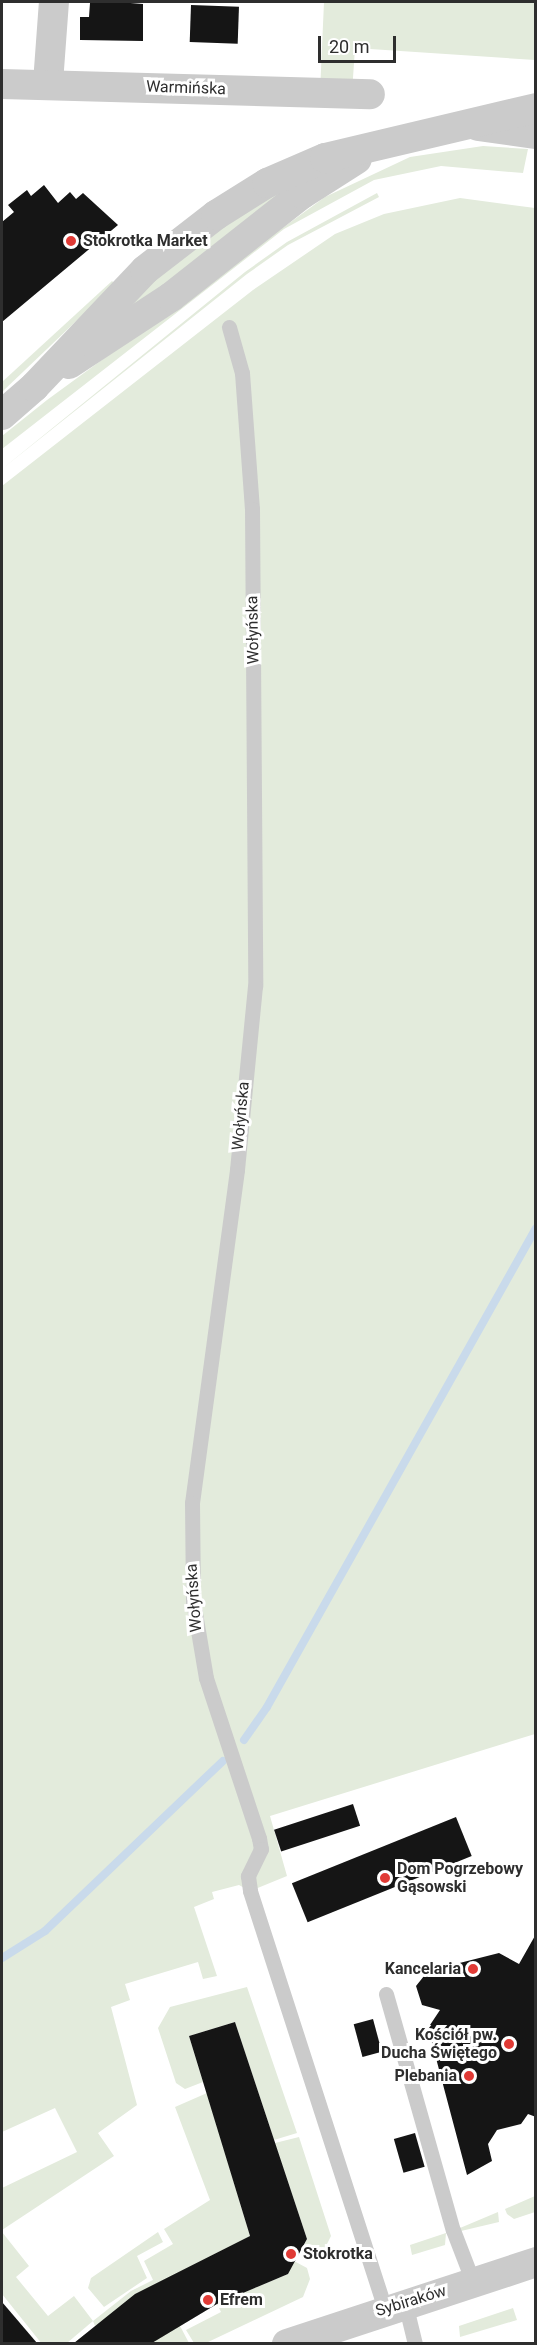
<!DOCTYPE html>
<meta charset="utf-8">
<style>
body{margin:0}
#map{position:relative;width:537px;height:2345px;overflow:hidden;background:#fff;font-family:Roboto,sans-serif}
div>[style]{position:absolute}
.green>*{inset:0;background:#e3ebdc}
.stream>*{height:8px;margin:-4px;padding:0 4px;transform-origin:4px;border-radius:4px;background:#c9daeb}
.building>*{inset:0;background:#151515;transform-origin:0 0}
.lane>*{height:15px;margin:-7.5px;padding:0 7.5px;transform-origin:7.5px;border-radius:7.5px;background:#cbcbcb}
.street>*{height:30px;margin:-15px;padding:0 15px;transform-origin:15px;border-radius:15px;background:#cbcbcb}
.dots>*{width:16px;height:16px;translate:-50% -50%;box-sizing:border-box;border:3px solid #fff;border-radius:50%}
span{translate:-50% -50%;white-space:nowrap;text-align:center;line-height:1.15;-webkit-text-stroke:6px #fff;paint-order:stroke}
.street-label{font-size:16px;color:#2e2e2e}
.poi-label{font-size:16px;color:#2e2e2e;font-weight:700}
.left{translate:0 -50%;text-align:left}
.right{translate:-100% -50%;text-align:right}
.frame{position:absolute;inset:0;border:3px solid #2e2e2e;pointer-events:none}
.scale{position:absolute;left:318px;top:36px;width:78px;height:27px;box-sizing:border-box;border:3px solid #2e2e2e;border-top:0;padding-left:8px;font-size:18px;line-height:21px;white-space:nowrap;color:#2e2e2e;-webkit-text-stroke:4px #fff;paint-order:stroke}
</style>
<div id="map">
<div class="green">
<i style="clip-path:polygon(324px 2px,535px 2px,535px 60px,355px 48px,352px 93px,320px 92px)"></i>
<i style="clip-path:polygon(483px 146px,528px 149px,523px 173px,441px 166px,374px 180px,284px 229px,2px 449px,2px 436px,47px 400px,325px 197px,410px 157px)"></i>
<i style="clip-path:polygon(303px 177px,100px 334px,185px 250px)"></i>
<i style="clip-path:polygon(377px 193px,379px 197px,288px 245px,247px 274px,2px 469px,245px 272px,287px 242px)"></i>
<i style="clip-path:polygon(460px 198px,535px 208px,535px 1734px,270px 1816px,287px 1876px,250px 1891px,239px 1885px,212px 1892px,214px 1899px,194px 1907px,217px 1976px,203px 1979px,198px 1962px,125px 1984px,130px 2000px,111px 2007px,137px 2105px,98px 2133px,114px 2156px,2px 2230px,2px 2188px,77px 2152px,55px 2108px,2px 2132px,2px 486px,253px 290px,335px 234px,384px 214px)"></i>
<i style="clip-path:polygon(112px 281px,115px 284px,2px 392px,2px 382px)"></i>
<i style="clip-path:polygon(247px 1987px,297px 2133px,274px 2140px,235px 2022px,189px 2036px,203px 2082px,185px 2089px,176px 2083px,158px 2028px,170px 2007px)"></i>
<i style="clip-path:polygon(207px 2093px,250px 2236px,95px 2326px,93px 2321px,67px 2343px,42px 2344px,2px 2294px,2px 2232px,29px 2266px,16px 2277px,48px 2316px,74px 2296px,93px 2321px,131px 2291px,153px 2280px,144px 2261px,173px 2244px,164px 2229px,210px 2200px,175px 2107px)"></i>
<i style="clip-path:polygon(299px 2137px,331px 2236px,323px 2252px,314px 2255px,302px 2249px,307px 2239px,275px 2143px)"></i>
<i style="clip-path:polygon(535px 2196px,535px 2212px,514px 2219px,507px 2214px,505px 2209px)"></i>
<i style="clip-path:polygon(498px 2212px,499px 2222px,461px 2231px,460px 2228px)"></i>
<i style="clip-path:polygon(158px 2232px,163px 2242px,137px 2256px,147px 2278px,104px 2307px,88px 2288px,91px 2278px)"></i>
<i style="clip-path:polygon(446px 2233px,445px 2245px,412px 2255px,410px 2245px)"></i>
<i style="clip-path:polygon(294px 2261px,307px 2268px,310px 2279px,303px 2297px,206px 2343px,194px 2343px,186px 2330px,221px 2312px,217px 2304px,288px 2274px)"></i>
<i style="clip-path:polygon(513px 2308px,517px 2320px,460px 2337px,459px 2326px)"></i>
<i style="clip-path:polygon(179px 2324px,189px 2343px,152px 2344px,160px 2336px)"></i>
</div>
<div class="stream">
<i style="left:244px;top:1740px;width:40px;rotate:-55.1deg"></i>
<i style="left:267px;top:1707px;width:549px;rotate:-60.68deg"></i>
<i style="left:2px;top:1958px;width:51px;rotate:-32.1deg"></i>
<i style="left:45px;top:1931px;width:246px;rotate:-43.7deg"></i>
</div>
<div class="building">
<i style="clip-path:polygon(118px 2px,143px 4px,143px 41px,80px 40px,80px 17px,89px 17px,90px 3px)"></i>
<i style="left:191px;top:5px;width:48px;height:37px;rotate:2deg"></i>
<i style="clip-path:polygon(44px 185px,58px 203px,70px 192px,76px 199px,83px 193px,118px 225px,2px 322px,2px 222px,14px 212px,8px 205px,27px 190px,31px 196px)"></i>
<i style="left:353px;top:1804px;width:23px;height:83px;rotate:72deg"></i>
<i style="left:456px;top:1817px;width:42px;height:177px;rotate:68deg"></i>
<i style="clip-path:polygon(536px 1934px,536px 2117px,528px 2114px,521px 2124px,497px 2130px,488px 2144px,492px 2161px,467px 2175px,428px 2028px,440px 2010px,422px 2005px,416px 1986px,428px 1971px,499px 1953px,519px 1964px)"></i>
<i style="left:373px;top:2019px;width:34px;height:20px;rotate:75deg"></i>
<i style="clip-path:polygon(235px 2022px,307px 2239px,288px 2274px,217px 2304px,152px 2343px,74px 2343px,135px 2294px,250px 2236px,189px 2036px)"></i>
<i style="left:415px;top:2133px;width:35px;height:22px;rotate:74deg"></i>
<i style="clip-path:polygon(2px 2302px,37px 2343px,2px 2343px)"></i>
</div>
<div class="lane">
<i style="left:229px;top:327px;width:48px;rotate:74.2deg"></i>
<i style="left:242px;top:373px;width:136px;rotate:85.8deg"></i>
<i style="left:252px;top:509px;width:477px;rotate:89.6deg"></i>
<i style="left:255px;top:986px;width:185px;rotate:95.6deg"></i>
<i style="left:237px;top:1170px;width:336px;rotate:97.7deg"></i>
<i style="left:192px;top:1503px;width:98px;rotate:89.4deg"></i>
<i style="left:193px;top:1601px;width:78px;rotate:80.4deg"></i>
<i style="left:206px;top:1678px;width:169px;rotate:71.7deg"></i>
<i style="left:259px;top:1838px;width:11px;rotate:80deg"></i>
<i style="left:261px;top:1849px;width:30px;rotate:116deg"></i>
<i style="left:248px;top:1876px;width:15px;rotate:82deg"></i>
<i style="left:250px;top:1891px;width:438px;rotate:72.1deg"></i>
<i style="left:386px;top:1994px;width:245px;rotate:74.2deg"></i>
<i style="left:453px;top:2230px;width:56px;rotate:69deg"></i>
<i style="left:405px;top:2303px;width:42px;rotate:76.3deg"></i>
</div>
<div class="street">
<i style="left:48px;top:83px;width:81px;rotate:-85.8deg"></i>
<i style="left:2px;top:84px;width:368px;rotate:1.6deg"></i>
<i style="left:478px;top:126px;width:59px;rotate:7.9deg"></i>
<i style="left:69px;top:364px;width:122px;rotate:-33.3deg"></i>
<i style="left:171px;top:297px;width:167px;rotate:-38.2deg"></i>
<i style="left:302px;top:194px;width:65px;rotate:-32.5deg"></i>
<i style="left:2px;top:415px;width:43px;rotate:-41.2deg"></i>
<i style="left:34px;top:387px;width:161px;rotate:-46.5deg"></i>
<i style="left:145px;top:270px;width:90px;rotate:-37.8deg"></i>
<i style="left:216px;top:215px;width:60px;rotate:-32.1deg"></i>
<i style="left:267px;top:183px;width:63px;rotate:-23.3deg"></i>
<i style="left:325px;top:158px;width:217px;rotate:-13.3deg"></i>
<i style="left:287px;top:2344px;width:262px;rotate:-18.2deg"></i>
</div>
<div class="dots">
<i style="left:71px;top:241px;background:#e03a35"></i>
<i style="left:385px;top:1878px;background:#e03a35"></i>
<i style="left:473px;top:1969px;background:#e03a35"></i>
<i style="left:509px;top:2044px;background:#e03a35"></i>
<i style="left:469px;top:2076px;background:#e03a35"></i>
<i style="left:291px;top:2254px;background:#e03a35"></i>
<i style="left:208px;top:2300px;background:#e03a35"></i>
</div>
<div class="street-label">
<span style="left:186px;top:88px;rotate:2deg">Warmińska</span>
<span style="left:253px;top:630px;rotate:-91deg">Wołyńska</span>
<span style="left:241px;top:1116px;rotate:-85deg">Wołyńska</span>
<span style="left:194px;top:1598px;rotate:-94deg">Wołyńska</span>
<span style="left:411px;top:2301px;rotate:-17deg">Sybiraków</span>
</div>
<div class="poi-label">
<span class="left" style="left:83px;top:241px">Stokrotka Market</span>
<span class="left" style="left:397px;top:1878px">Dom Pogrzebowy<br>Gąsowski</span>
<span class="right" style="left:461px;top:1969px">Kancelaria</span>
<span class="right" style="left:497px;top:2044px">Kościół pw.<br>Ducha Świętego</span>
<span class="right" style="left:457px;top:2076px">Plebania</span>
<span class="left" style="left:303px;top:2254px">Stokrotka</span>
<span class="left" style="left:220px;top:2300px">Efrem</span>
</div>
<div class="frame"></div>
<div class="scale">20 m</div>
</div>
